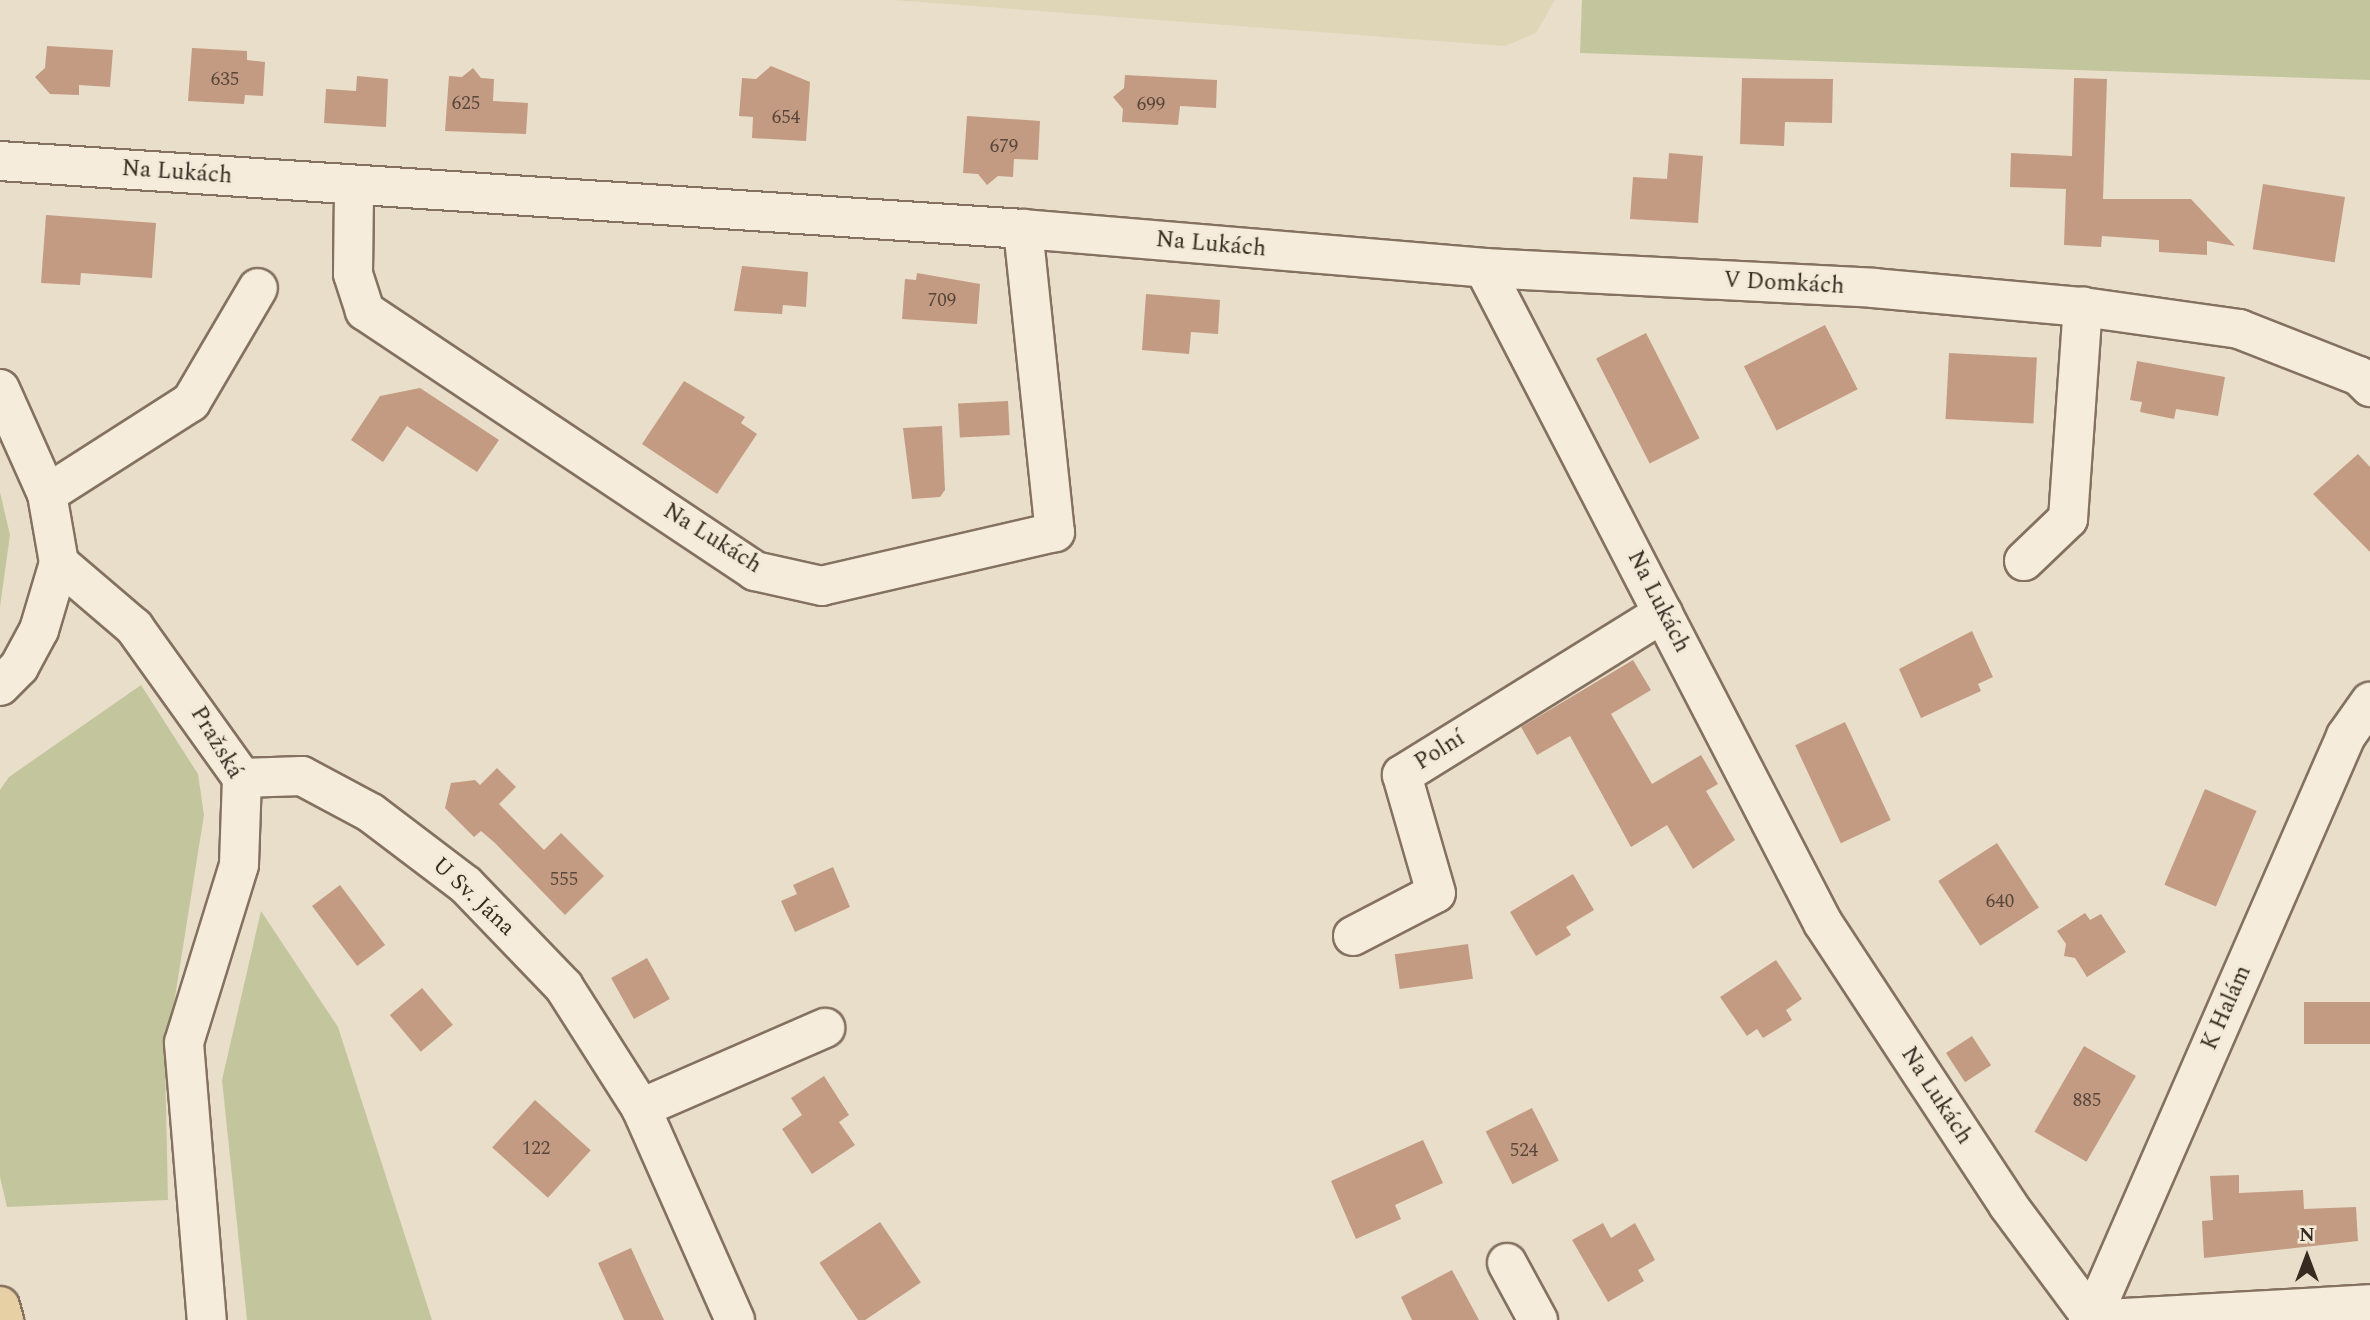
<!DOCTYPE html>
<meta charset="utf-8">
<style>
body{margin:0}
#map{position:relative;width:2370px;height:1320px;overflow:hidden;background:#e9dec9;font-family:Spectral,serif}
div>[style]{position:absolute}
.farmland>*{inset:0;background:#ded6b7}
.green>*{inset:0;background:#c3c69d}
.building>*{inset:0;background:#c39b83;transform-origin:0 0}
.roads{filter:drop-shadow(2px 0 #84715f) drop-shadow(-2px 0 #84715f) drop-shadow(0 2px #84715f) drop-shadow(0 -2px #84715f)}
.minor>*{height:38px;margin:-19px;padding:0 19px;transform-origin:19px;border-radius:19px;background:#f5ecdb}
.major>*{height:38px;margin:-19px;padding:0 19px;transform-origin:19px;border-radius:19px;background:#e8d0a5}
span{translate:-50% -50%;white-space:nowrap;text-align:center;line-height:1.15;-webkit-text-stroke:5px #f2e9d7;paint-order:stroke}
.number-label{font-size:19px;color:#59463a}
.number-label span{-webkit-text-stroke-width:0}
.street-label{font-size:23px;color:#362a21}
.north{position:absolute;left:2272px;top:1222px;width:70px;height:70px;-webkit-text-stroke:5px #f2e9d7;paint-order:stroke;rotate:0deg;font-size:19px;font-weight:700;line-height:28px;text-align:center;color:#362a21}
.north::after{content:'';display:block;margin:auto;width:24px;height:32px;background:#362a21;clip-path:polygon(50% 0,100% 100%,50% 72%,0 100%)}
</style>
<div id="map">
<div class="farmland">
<i style="clip-path:polygon(894px 0,1555px 0,1536px 33px,1505px 46px)"></i>
</div>
<div class="green">
<i style="clip-path:polygon(1582px 0,2370px 0,2370px 80px,1580px 53px)"></i>
<i style="clip-path:polygon(0 492px,10px 535px,0 607px)"></i>
<i style="clip-path:polygon(141px 685px,198px 774px,204px 815px,165px 1060px,168px 1200px,7px 1207px,0 1177px,0 790px,9px 777px)"></i>
<i style="clip-path:polygon(261px 911px,338px 1027px,432px 1320px,247px 1320px,222px 1080px)"></i>
</div>
<div class="building">
<i style="clip-path:polygon(47px 46px,113px 50px,110px 87px,79px 85px,79px 95px,50px 94px,35px 77px,45px 68px)"></i>
<i style="clip-path:polygon(192px 48px,247px 51px,247px 60px,265px 62px,263px 96px,245px 95px,244px 104px,188px 101px)"></i>
<i style="clip-path:polygon(771px 66px,810px 82px,806px 141px,752px 138px,753px 117px,739px 116px,742px 78px,756px 79px)"></i>
<i style="clip-path:polygon(473px 68px,481px 78px,494px 79px,493px 101px,528px 103px,526px 134px,445px 131px,449px 76px,462px 77px)"></i>
<i style="clip-path:polygon(1125px 75px,1217px 80px,1216px 108px,1180px 106px,1178px 125px,1122px 122px,1123px 109px,1113px 97px,1124px 88px)"></i>
<i style="clip-path:polygon(357px 76px,388px 79px,386px 127px,324px 123px,326px 89px,356px 91px)"></i>
<i style="clip-path:polygon(1742px 78px,1833px 79px,1832px 123px,1785px 122px,1784px 146px,1740px 144px)"></i>
<i style="clip-path:polygon(2074px 78px,2107px 79px,2103px 199px,2191px 199px,2235px 246px,2207px 241px,2207px 255px,2159px 252px,2159px 240px,2102px 236px,2101px 247px,2064px 245px,2066px 189px,2010px 187px,2011px 153px,2072px 156px)"></i>
<i style="clip-path:polygon(967px 116px,1040px 121px,1038px 160px,1014px 159px,1013px 177px,998px 176px,987px 185px,978px 174px,963px 173px)"></i>
<i style="clip-path:polygon(1669px 153px,1703px 156px,1698px 223px,1630px 219px,1633px 177px,1667px 179px)"></i>
<i style="left:2263px;top:184px;width:83px;height:66px;rotate:9deg"></i>
<i style="clip-path:polygon(46px 215px,156px 223px,152px 278px,81px 273px,80px 285px,41px 283px)"></i>
<i style="clip-path:polygon(742px 266px,808px 272px,806px 307px,783px 305px,782px 314px,734px 311px)"></i>
<i style="clip-path:polygon(917px 273px,980px 284px,977px 324px,902px 319px,905px 279px,916px 280px)"></i>
<i style="clip-path:polygon(1146px 294px,1220px 300px,1218px 334px,1191px 332px,1189px 354px,1142px 350px)"></i>
<i style="left:1825px;top:325px;width:72px;height:91px;rotate:63deg"></i>
<i style="left:1646px;top:333px;width:118px;height:56px;rotate:63deg"></i>
<i style="left:1949px;top:353px;width:88px;height:66px;rotate:3deg"></i>
<i style="clip-path:polygon(2137px 361px,2225px 377px,2218px 416px,2176px 409px,2174px 419px,2140px 412px,2142px 402px,2130px 400px)"></i>
<i style="clip-path:polygon(684px 381px,745px 417px,741px 423px,757px 434px,717px 494px,642px 444px)"></i>
<i style="clip-path:polygon(420px 388px,499px 440px,477px 472px,407px 426px,383px 462px,351px 440px,380px 396px)"></i>
<i style="left:1008px;top:401px;width:34px;height:50px;rotate:87deg"></i>
<i style="clip-path:polygon(942px 426px,945px 490px,940px 497px,912px 499px,903px 428px)"></i>
<i style="clip-path:polygon(2358px 454px,2370px 467px,2370px 552px,2313px 494px)"></i>
<i style="clip-path:polygon(1972px 631px,1993px 677px,1978px 684px,1981px 691px,1921px 718px,1899px 669px)"></i>
<i style="clip-path:polygon(1633px 660px,1651px 690px,1611px 714px,1652px 784px,1701px 755px,1718px 784px,1706px 791px,1735px 840px,1693px 869px,1667px 825px,1631px 847px,1570px 736px,1537px 755px,1521px 727px)"></i>
<i style="left:1845px;top:722px;width:108px;height:55px;rotate:65deg"></i>
<i style="clip-path:polygon(497px 768px,516px 787px,499px 804px,544px 850px,561px 833px,604px 876px,565px 915px,495px 843px,481px 831px,474px 837px,445px 808px,451px 783px,475px 780px,480px 785px)"></i>
<i style="left:2205px;top:789px;width:56px;height:104px;rotate:23deg"></i>
<i style="left:1997px;top:843px;width:77px;height:70px;rotate:57deg"></i>
<i style="clip-path:polygon(833px 867px,850px 907px,795px 932px,781px 901px,797px 894px,793px 885px)"></i>
<i style="clip-path:polygon(1573px 874px,1594px 910px,1566px 927px,1571px 935px,1536px 956px,1510px 912px)"></i>
<i style="left:340px;top:885px;width:75px;height:35px;rotate:53deg"></i>
<i style="clip-path:polygon(2085px 913px,2090px 920px,2101px 914px,2126px 952px,2087px 977px,2075px 958px,2064px 956px,2066px 944px,2057px 931px)"></i>
<i style="left:1468px;top:944px;width:35px;height:74px;rotate:82deg"></i>
<i style="left:647px;top:958px;width:47px;height:41px;rotate:61deg"></i>
<i style="clip-path:polygon(1776px 960px,1802px 999px,1786px 1010px,1792px 1020px,1763px 1038px,1757px 1029px,1747px 1036px,1720px 997px)"></i>
<i style="left:422px;top:988px;width:48px;height:42px;rotate:50deg"></i>
<i style="left:2370px;top:1002px;width:42px;height:66px;rotate:90deg"></i>
<i style="left:1972px;top:1036px;width:35px;height:31px;rotate:57deg"></i>
<i style="left:2084px;top:1046px;width:60px;height:99px;rotate:30deg"></i>
<i style="clip-path:polygon(824px 1076px,849px 1115px,839px 1122px,855px 1145px,812px 1174px,782px 1129px,802px 1115px,791px 1098px)"></i>
<i style="left:535px;top:1100px;width:75px;height:64px;rotate:42deg"></i>
<i style="left:1532px;top:1108px;width:59px;height:52px;rotate:63deg"></i>
<i style="clip-path:polygon(1423px 1140px,1443px 1183px,1395px 1205px,1401px 1219px,1356px 1239px,1331px 1181px)"></i>
<i style="clip-path:polygon(2239px 1175px,2239px 1193px,2303px 1190px,2304px 1209px,2356px 1207px,2358px 1241px,2204px 1258px,2202px 1221px,2213px 1220px,2210px 1176px)"></i>
<i style="left:880px;top:1222px;width:73px;height:73px;rotate:56deg"></i>
<i style="clip-path:polygon(1603px 1223px,1611px 1238px,1635px 1223px,1655px 1260px,1638px 1270px,1644px 1281px,1608px 1302px,1572px 1240px)"></i>
<i style="clip-path:polygon(631px 1248px,651px 1292px,664px 1320px,624px 1320px,598px 1263px)"></i>
<i style="clip-path:polygon(1452px 1270px,1479px 1320px,1412px 1320px,1401px 1297px)"></i>
</div>
<div class="roads">
<div class="minor">
<i style="left:0;top:161px;width:1025px;rotate:3.8deg"></i>
<i style="left:1023px;top:229px;width:305px;rotate:84deg"></i>
<i style="left:1055px;top:532px;width:239px;rotate:167deg"></i>
<i style="left:822px;top:586px;width:69px;rotate:-167.4deg"></i>
<i style="left:755px;top:571px;width:469px;rotate:-146.3deg"></i>
<i style="left:365px;top:311px;width:39px;rotate:-108deg"></i>
<i style="left:353px;top:274px;width:86px;rotate:-89.3deg"></i>
<i style="left:1023px;top:229px;width:463px;rotate:4.8deg"></i>
<i style="left:1484px;top:268px;width:390px;rotate:2.9deg"></i>
<i style="left:1873px;top:288px;width:211px;rotate:5.2deg"></i>
<i style="left:2083px;top:307px;width:158px;rotate:8deg"></i>
<i style="left:2239px;top:329px;width:129px;rotate:21.4deg"></i>
<i style="left:2359px;top:376px;width:16px;rotate:45deg"></i>
<i style="left:1484px;top:268px;width:738px;rotate:62.64deg"></i>
<i style="left:1823px;top:923px;width:337px;rotate:56.7deg"></i>
<i style="left:2008px;top:1205px;width:141px;rotate:53.4deg"></i>
<i style="left:2092px;top:1318px;width:635px;rotate:-66.42deg"></i>
<i style="left:2346px;top:736px;width:42px;rotate:-54.8deg"></i>
<i style="left:0;top:389px;width:115px;rotate:65.9deg"></i>
<i style="left:47px;top:494px;width:70px;rotate:80.1deg"></i>
<i style="left:59px;top:563px;width:99px;rotate:40.5deg"></i>
<i style="left:134px;top:627px;width:186px;rotate:54.4deg"></i>
<i style="left:242px;top:778px;width:87px;rotate:92deg"></i>
<i style="left:239px;top:865px;width:186px;rotate:107.2deg"></i>
<i style="left:184px;top:1043px;width:278px;rotate:85.3deg"></i>
<i style="left:47px;top:494px;width:171px;rotate:-32.6deg"></i>
<i style="left:191px;top:402px;width:132px;rotate:-59.6deg"></i>
<i style="left:2024px;top:561px;width:61px;rotate:-43.7deg"></i>
<i style="left:2068px;top:519px;width:213px;rotate:-86deg"></i>
<i style="left:0;top:686px;width:27px;rotate:-45deg"></i>
<i style="left:19px;top:667px;width:42px;rotate:-61.6deg"></i>
<i style="left:39px;top:630px;width:70px;rotate:-73.4deg"></i>
<i style="left:242px;top:778px;width:60px;rotate:-1.9deg"></i>
<i style="left:302px;top:776px;width:78px;rotate:28.2deg"></i>
<i style="left:371px;top:813px;width:119px;rotate:37.2deg"></i>
<i style="left:466px;top:885px;width:141px;rotate:46.1deg"></i>
<i style="left:564px;top:987px;width:143px;rotate:57.5deg"></i>
<i style="left:641px;top:1108px;width:232px;rotate:66.1deg"></i>
<i style="left:1353px;top:936px;width:93px;rotate:-27.4deg"></i>
<i style="left:1436px;top:893px;width:123px;rotate:-106.1deg"></i>
<i style="left:1402px;top:775px;width:307px;rotate:-31.8deg"></i>
<i style="left:641px;top:1108px;width:201px;rotate:-23.5deg"></i>
<i style="left:1507px;top:1263px;width:65px;rotate:61.5deg"></i>
<i style="left:2088px;top:1320px;width:282px;rotate:-3.2deg"></i>
</div>
<div class="major">
<i style="left:0;top:1306px;width:15px;rotate:74deg"></i>
</div>
</div>
<div class="number-label">
<span style="left:225px;top:80px">635</span>
<span style="left:466px;top:104px">625</span>
<span style="left:1151px;top:105px">699</span>
<span style="left:786px;top:118px">654</span>
<span style="left:1004px;top:147px">679</span>
<span style="left:942px;top:301px">709</span>
<span style="left:564px;top:880px">555</span>
<span style="left:2000px;top:902px">640</span>
<span style="left:2087px;top:1101px">885</span>
<span style="left:536px;top:1149px">122</span>
<span style="left:1524px;top:1151px">524</span>
</div>
<div class="street-label">
<span style="left:177px;top:173px;rotate:4deg">Na Lukách</span>
<span style="left:1211px;top:245px;rotate:5deg">Na Lukách</span>
<span style="left:1784px;top:284px;rotate:3deg">V Domkách</span>
<span style="left:712px;top:539px;rotate:32deg">Na Lukách</span>
<span style="left:1658px;top:602px;rotate:63deg">Na Lukách</span>
<span style="left:216px;top:743px;rotate:59deg">Pražská</span>
<span style="left:1440px;top:751px;rotate:-32deg">Polní</span>
<span style="left:473px;top:897px;rotate:43deg">U Sv. Jána</span>
<span style="left:2227px;top:1008px;rotate:-66deg">K Halám</span>
<span style="left:1936px;top:1096px;rotate:57deg">Na Lukách</span>
</div>
<div class="north">N</div>
</div>
